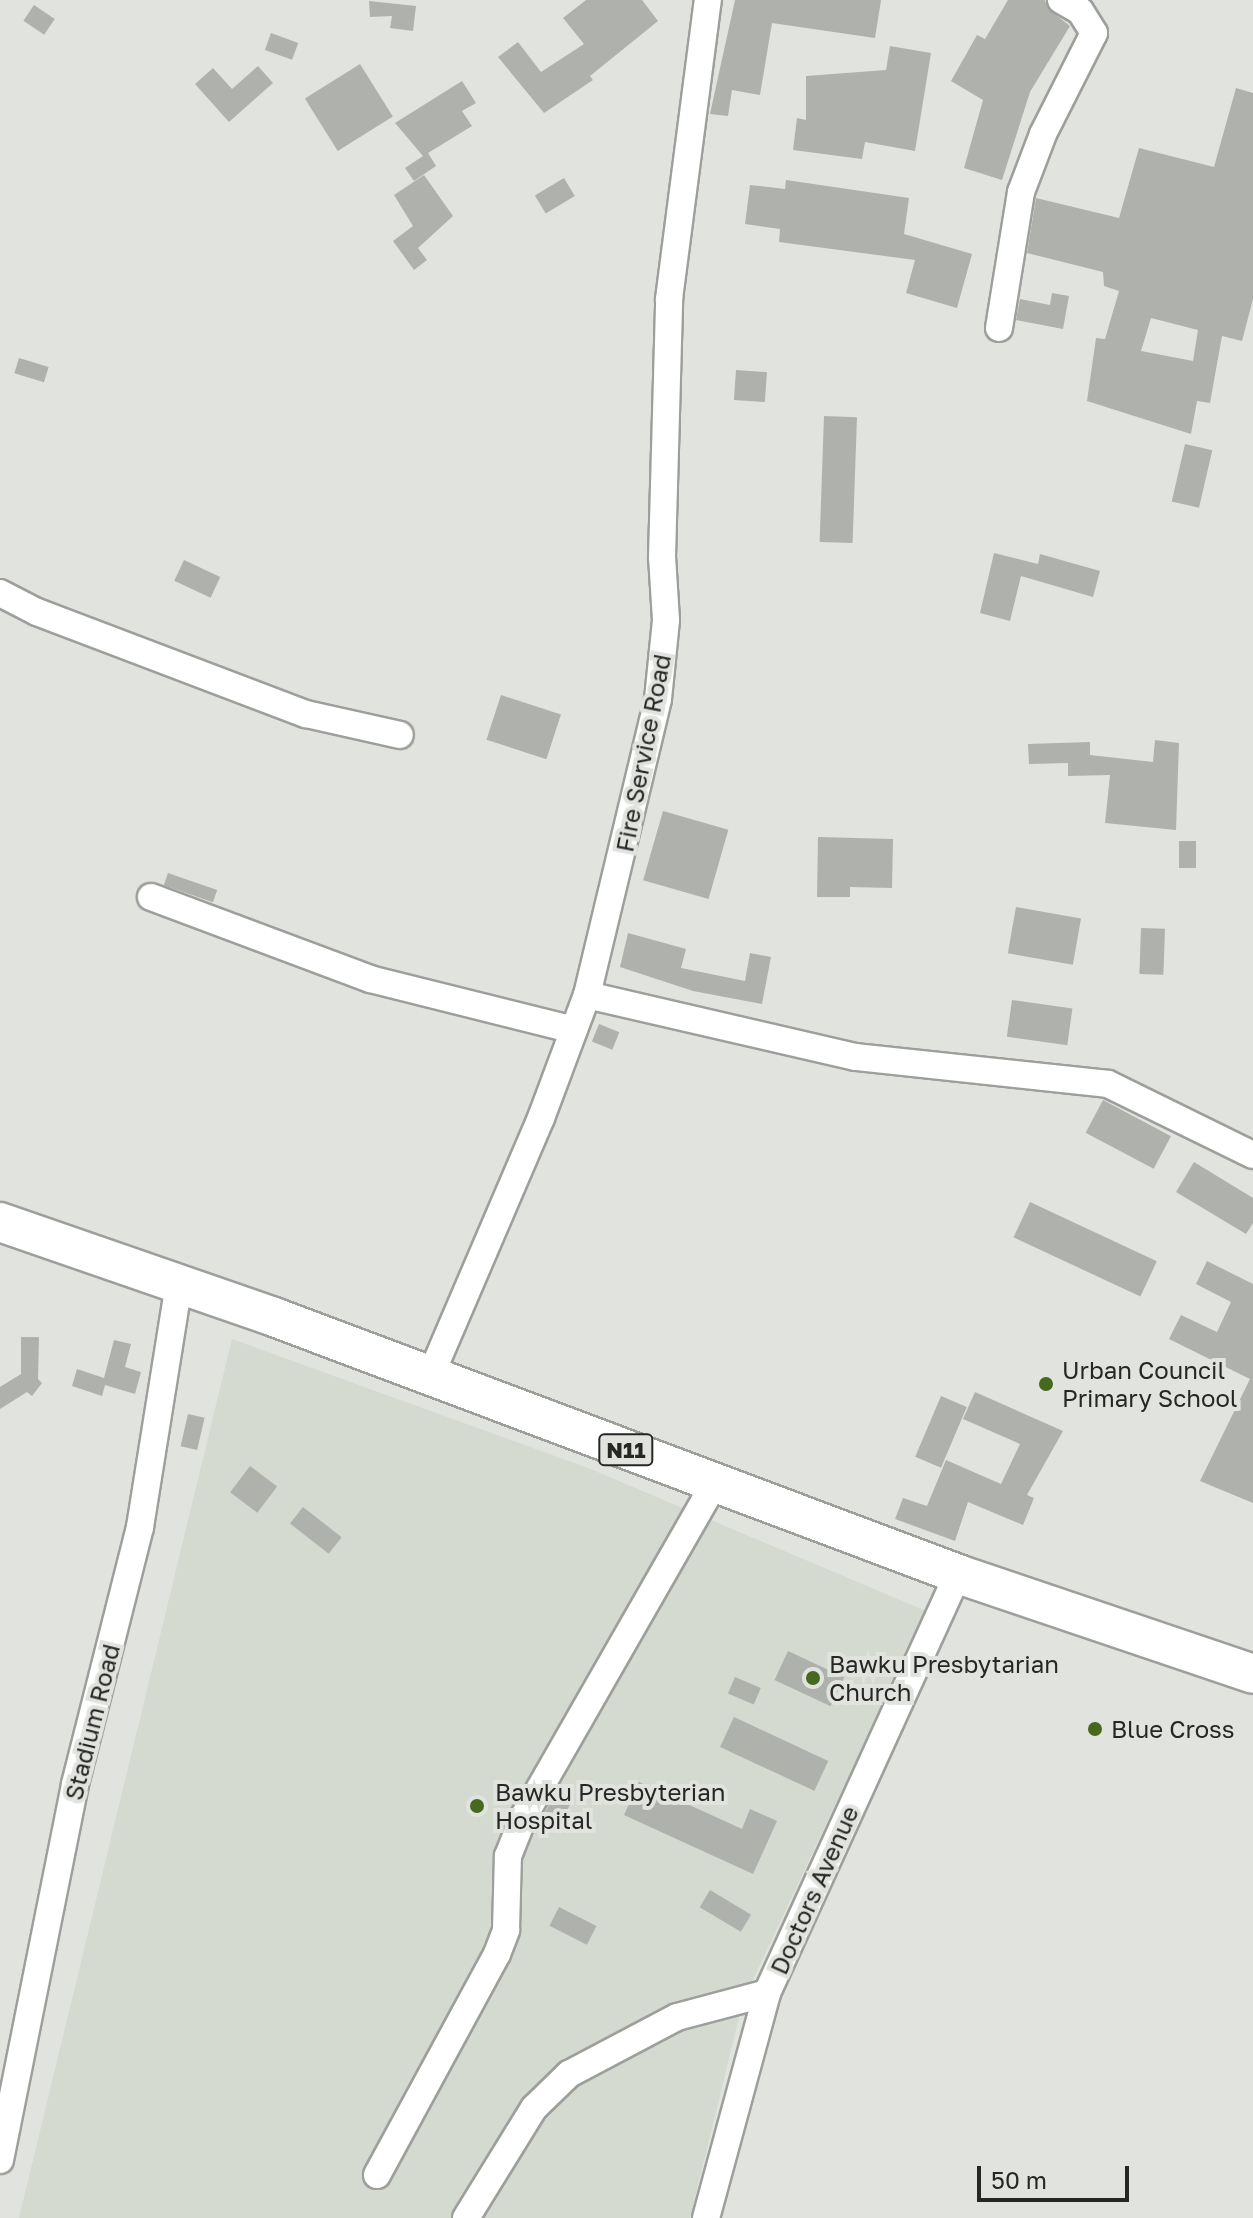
<!DOCTYPE html>
<style>
body{margin:0}
#map{position:relative;width:1253px;height:2218px;overflow:hidden;background:#e1e3df;font-family:"Golos Text",sans-serif}
div>[style]{position:absolute}
.built>*{inset:0;background:#d4dacf}
.building>*{inset:0;background:#afb1ad;transform-origin:0 0}
.roads{filter:drop-shadow(2px 0 #9d9f9b) drop-shadow(-2px 0 #9d9f9b) drop-shadow(0 2px #9d9f9b) drop-shadow(0 -2px #9d9f9b)}
.minor>*{height:26px;margin:-13px;padding:0 13px;transform-origin:13px;border-radius:13px;background:#fff}
.highway>*{height:38px;margin:-19px;padding:0 19px;transform-origin:19px;border-radius:19px;background:#fff}
.dots>*{width:22px;height:22px;translate:-50% -50%;box-sizing:border-box;border:4px solid #e1e3df;border-radius:50%}
span{translate:-50% -50%;white-space:nowrap;text-align:center;line-height:1.15;-webkit-text-stroke:8px #e1e3df;paint-order:stroke}
.shield-label span{padding:2px 6px;background:#e1e3df;border:2px solid;border-radius:6px;-webkit-text-stroke-width:0}
.shield-label{font-size:22px;color:#262725;font-weight:700}
.street-label{font-size:24px;color:#262725}
.poi-label{font-size:24px;color:#262725}
.left{translate:0 -50%;text-align:left}
.scale{position:absolute;left:977px;top:2166px;width:152px;height:36px;box-sizing:border-box;border:4px solid #262725;border-top:0;padding-left:10px;font-size:24px;line-height:28px;white-space:nowrap;color:#262725;-webkit-text-stroke:6px #e1e3df;paint-order:stroke}
</style>
<div id="map">
<div class="built">
<i style="clip-path:polygon(232px 1339px,588px 1468px,926px 1611px,743px 2001px,690px 2218px,19px 2218px)"></i>
</div>
<div class="building">
<i style="clip-path:polygon(586px 0,642px 0,658px 21px,590px 76px,593px 80px,544px 113px,498px 57px,518px 42px,541px 72px,584px 44px,563px 18px)"></i>
<i style="clip-path:polygon(735px 0,881px 0,875px 38px,772px 23px,760px 95px,732px 90px,728px 116px,710px 114px)"></i>
<i style="clip-path:polygon(1008px 0,1045px 0,1048px 9px,1070px 26px,1030px 92px,1002px 180px,964px 168px,983px 100px,951px 81px,977px 35px,985px 39px)"></i>
<i style="clip-path:polygon(369px 1px,416px 6px,413px 31px,390px 28px,392px 16px,370px 17px)"></i>
<i style="left:34px;top:5px;width:25px;height:19px;rotate:34deg"></i>
<i style="left:271px;top:33px;width:29px;height:18px;rotate:20deg"></i>
<i style="clip-path:polygon(890px 46px,931px 53px,915px 151px,865px 142px,862px 159px,793px 150px,797px 118px,806px 120px,806px 76px,886px 70px)"></i>
<i style="left:360px;top:64px;width:62px;height:65px;rotate:58deg"></i>
<i style="clip-path:polygon(258px 66px,273px 83px,229px 122px,195px 84px,213px 68px,232px 89px)"></i>
<i style="clip-path:polygon(462px 81px,476px 103px,462px 111px,472px 126px,428px 153px,436px 166px,414px 181px,405px 168px,423px 156px,395px 123px)"></i>
<i style="clip-path:polygon(evenodd,1236px 88px,1253px 93px,1253px 299px,1242px 341px,1222px 336px,1210px 403px,1197px 401px,1191px 434px,1087px 401px,1096px 338px,1105px 339px,1119px 291px,1104px 286px,1103px 272px,1027px 253px,1036px 198px,1119px 218px,1139px 148px,1214px 167px,1236px 88px,1151px 318px,1198px 330px,1193px 361px,1141px 351px,1151px 318px)"></i>
<i style="clip-path:polygon(424px 175px,453px 216px,418px 248px,427px 260px,414px 270px,393px 241px,413px 226px,394px 195px)"></i>
<i style="left:564px;top:178px;width:21px;height:34px;rotate:59deg"></i>
<i style="clip-path:polygon(786px 180px,909px 198px,904px 234px,972px 254px,957px 308px,906px 293px,915px 260px,779px 242px,780px 229px,745px 224px,750px 185px,785px 189px)"></i>
<i style="clip-path:polygon(1052px 293px,1069px 296px,1063px 329px,1016px 320px,1020px 299px,1050px 305px)"></i>
<i style="left:19px;top:358px;width:31px;height:16px;rotate:17deg"></i>
<i style="left:736px;top:370px;width:31px;height:30px;rotate:4deg"></i>
<i style="left:824px;top:416px;width:33px;height:126px;rotate:2deg"></i>
<i style="left:1185px;top:444px;width:28px;height:59px;rotate:13deg"></i>
<i style="clip-path:polygon(994px 553px,1038px 564px,1040px 554px,1100px 571px,1093px 597px,1021px 576px,1010px 621px,980px 613px)"></i>
<i style="left:184px;top:560px;width:40px;height:23px;rotate:25deg"></i>
<i style="left:501px;top:695px;width:63px;height:47px;rotate:18deg"></i>
<i style="clip-path:polygon(1155px 740px,1179px 743px,1176px 830px,1105px 823px,1110px 775px,1068px 776px,1068px 763px,1029px 764px,1028px 744px,1090px 742px,1090px 755px,1153px 762px)"></i>
<i style="left:663px;top:811px;width:68px;height:72px;rotate:16deg"></i>
<i style="clip-path:polygon(818px 837px,893px 839px,892px 888px,850px 887px,850px 897px,817px 897px)"></i>
<i style="left:1179px;top:841px;width:17px;height:27px"></i>
<i style="left:168px;top:873px;width:52px;height:13px;rotate:19deg"></i>
<i style="left:1016px;top:907px;width:66px;height:47px;rotate:10deg"></i>
<i style="left:1141px;top:928px;width:24px;height:46px;rotate:2deg"></i>
<i style="clip-path:polygon(628px 933px,686px 949px,681px 968px,745px 981px,750px 953px,771px 957px,762px 1004px,693px 991px,620px 967px)"></i>
<i style="left:1012px;top:1000px;width:61px;height:37px;rotate:8deg"></i>
<i style="left:599px;top:1024px;width:22px;height:19px;rotate:22deg"></i>
<i style="left:1103px;top:1100px;width:77px;height:37px;rotate:28deg"></i>
<i style="clip-path:polygon(1194px 1162px,1253px 1198px,1253px 1223px,1246px 1234px,1176px 1192px)"></i>
<i style="left:1030px;top:1202px;width:140px;height:39px;rotate:25deg"></i>
<i style="clip-path:polygon(1207px 1261px,1253px 1284px,1253px 1503px,1200px 1481px,1250px 1379px,1169px 1339px,1181px 1315px,1217px 1332px,1231px 1302px,1196px 1284px)"></i>
<i style="clip-path:polygon(21px 1337px,39px 1337px,38px 1379px,42px 1383px,32px 1396px,27px 1392px,0 1409px,0 1387px,21px 1374px)"></i>
<i style="clip-path:polygon(114px 1340px,131px 1344px,125px 1367px,141px 1372px,135px 1394px,105px 1385px,102px 1396px,72px 1386px,77px 1369px,104px 1378px)"></i>
<i style="clip-path:polygon(975px 1392px,1063px 1431px,1027px 1495px,1034px 1498px,1023px 1525px,968px 1502px,955px 1541px,895px 1519px,903px 1498px,927px 1506px,946px 1460px,1001px 1484px,1020px 1444px,963px 1419px)"></i>
<i style="left:941px;top:1396px;width:28px;height:66px;rotate:23deg"></i>
<i style="left:188px;top:1414px;width:17px;height:33px;rotate:13deg"></i>
<i style="left:250px;top:1466px;width:34px;height:33px;rotate:37deg"></i>
<i style="left:303px;top:1507px;width:49px;height:21px;rotate:38deg"></i>
<i style="left:788px;top:1651px;width:62px;height:32px;rotate:25deg"></i>
<i style="left:735px;top:1677px;width:28px;height:18px;rotate:23deg"></i>
<i style="left:734px;top:1717px;width:104px;height:33px;rotate:25deg"></i>
<i style="clip-path:polygon(639px 1782px,742px 1829px,750px 1809px,777px 1821px,753px 1874px,624px 1815px)"></i>
<i style="left:558px;top:1789px;width:18px;height:34px;rotate:29deg"></i>
<i style="left:710px;top:1890px;width:48px;height:20px;rotate:31deg"></i>
<i style="left:559px;top:1907px;width:42px;height:21px;rotate:27deg"></i>
</div>
<div class="roads">
<div class="minor">
<i style="left:999px;top:328px;width:138px;rotate:-80.8deg"></i>
<i style="left:1021px;top:192px;width:62px;rotate:-69.2deg"></i>
<i style="left:1043px;top:134px;width:113px;rotate:-63.2deg"></i>
<i style="left:1094px;top:33px;width:26px;rotate:-122deg"></i>
<i style="left:1080px;top:11px;width:22px;rotate:-150deg"></i>
<i style="left:0;top:593px;width:42px;rotate:27.2deg"></i>
<i style="left:37px;top:612px;width:288px;rotate:20.8deg"></i>
<i style="left:306px;top:714px;width:96px;rotate:12.6deg"></i>
<i style="left:151px;top:897px;width:234px;rotate:20.5deg"></i>
<i style="left:370px;top:979px;width:210px;rotate:14deg"></i>
<i style="left:587px;top:995px;width:276px;rotate:13deg"></i>
<i style="left:856px;top:1057px;width:253px;rotate:6.1deg"></i>
<i style="left:1108px;top:1084px;width:161px;rotate:26.1deg"></i>
<i style="left:430px;top:1377px;width:282px;rotate:-66.8deg"></i>
<i style="left:541px;top:1118px;width:131px;rotate:-69.5deg"></i>
<i style="left:587px;top:995px;width:304px;rotate:-76.5deg"></i>
<i style="left:658px;top:699px;width:79px;rotate:-84.2deg"></i>
<i style="left:666px;top:620px;width:63px;rotate:-93.6deg"></i>
<i style="left:662px;top:557px;width:258px;rotate:-88.4deg"></i>
<i style="left:669px;top:299px;width:302px;rotate:-82.6deg"></i>
<i style="left:0;top:2160px;width:383px;rotate:-78.7deg"></i>
<i style="left:75px;top:1784px;width:265px;rotate:-75.8deg"></i>
<i style="left:140px;top:1527px;width:246px;rotate:-80.9deg"></i>
<i style="left:377px;top:2175px;width:251px;rotate:-61.5deg"></i>
<i style="left:497px;top:1954px;width:26px;rotate:-69deg"></i>
<i style="left:506px;top:1930px;width:74px;rotate:-88.5deg"></i>
<i style="left:508px;top:1856px;width:43px;rotate:-68.2deg"></i>
<i style="left:524px;top:1816px;width:384px;rotate:-60.2deg"></i>
<i style="left:466px;top:2218px;width:129px;rotate:-58.3deg"></i>
<i style="left:534px;top:2108px;width:49px;rotate:-44.2deg"></i>
<i style="left:569px;top:2074px;width:122px;rotate:-27.8deg"></i>
<i style="left:677px;top:2017px;width:93px;rotate:-14.9deg"></i>
<i style="left:706px;top:2218px;width:233px;rotate:-74.8deg"></i>
<i style="left:767px;top:1993px;width:460px;rotate:-65.5deg"></i>
</div>
<div class="highway">
<i style="left:0;top:1222px;width:290px;rotate:19.1deg"></i>
<i style="left:274px;top:1317px;width:731px;rotate:20.59deg"></i>
<i style="left:958px;top:1574px;width:311px;rotate:18.7deg"></i>
</div>
</div>
<div class="dots">
<i style="left:1046px;top:1384px;background:#46681f"></i>
<i style="left:813px;top:1678px;background:#46681f"></i>
<i style="left:1095px;top:1729px;background:#46681f"></i>
<i style="left:477px;top:1806px;background:#46681f"></i>
</div>
<div class="shield-label">
<span style="left:626px;top:1450px">N11</span>
</div>
<div class="street-label">
<span style="left:643px;top:753px;rotate:-79deg">Fire Service Road</span>
<span style="left:92px;top:1722px;rotate:-76deg">Stadium Road</span>
<span style="left:814px;top:1890px;rotate:-66deg">Doctors Avenue</span>
</div>
<div class="poi-label">
<span class="left" style="left:1062px;top:1384px">Urban Council<br>Primary School</span>
<span class="left" style="left:829px;top:1678px">Bawku Presbytarian<br>Church</span>
<span class="left" style="left:1111px;top:1729px">Blue Cross</span>
<span class="left" style="left:495px;top:1806px">Bawku Presbyterian<br>Hospital</span>
</div>
<div class="scale">50 m</div>
</div>
